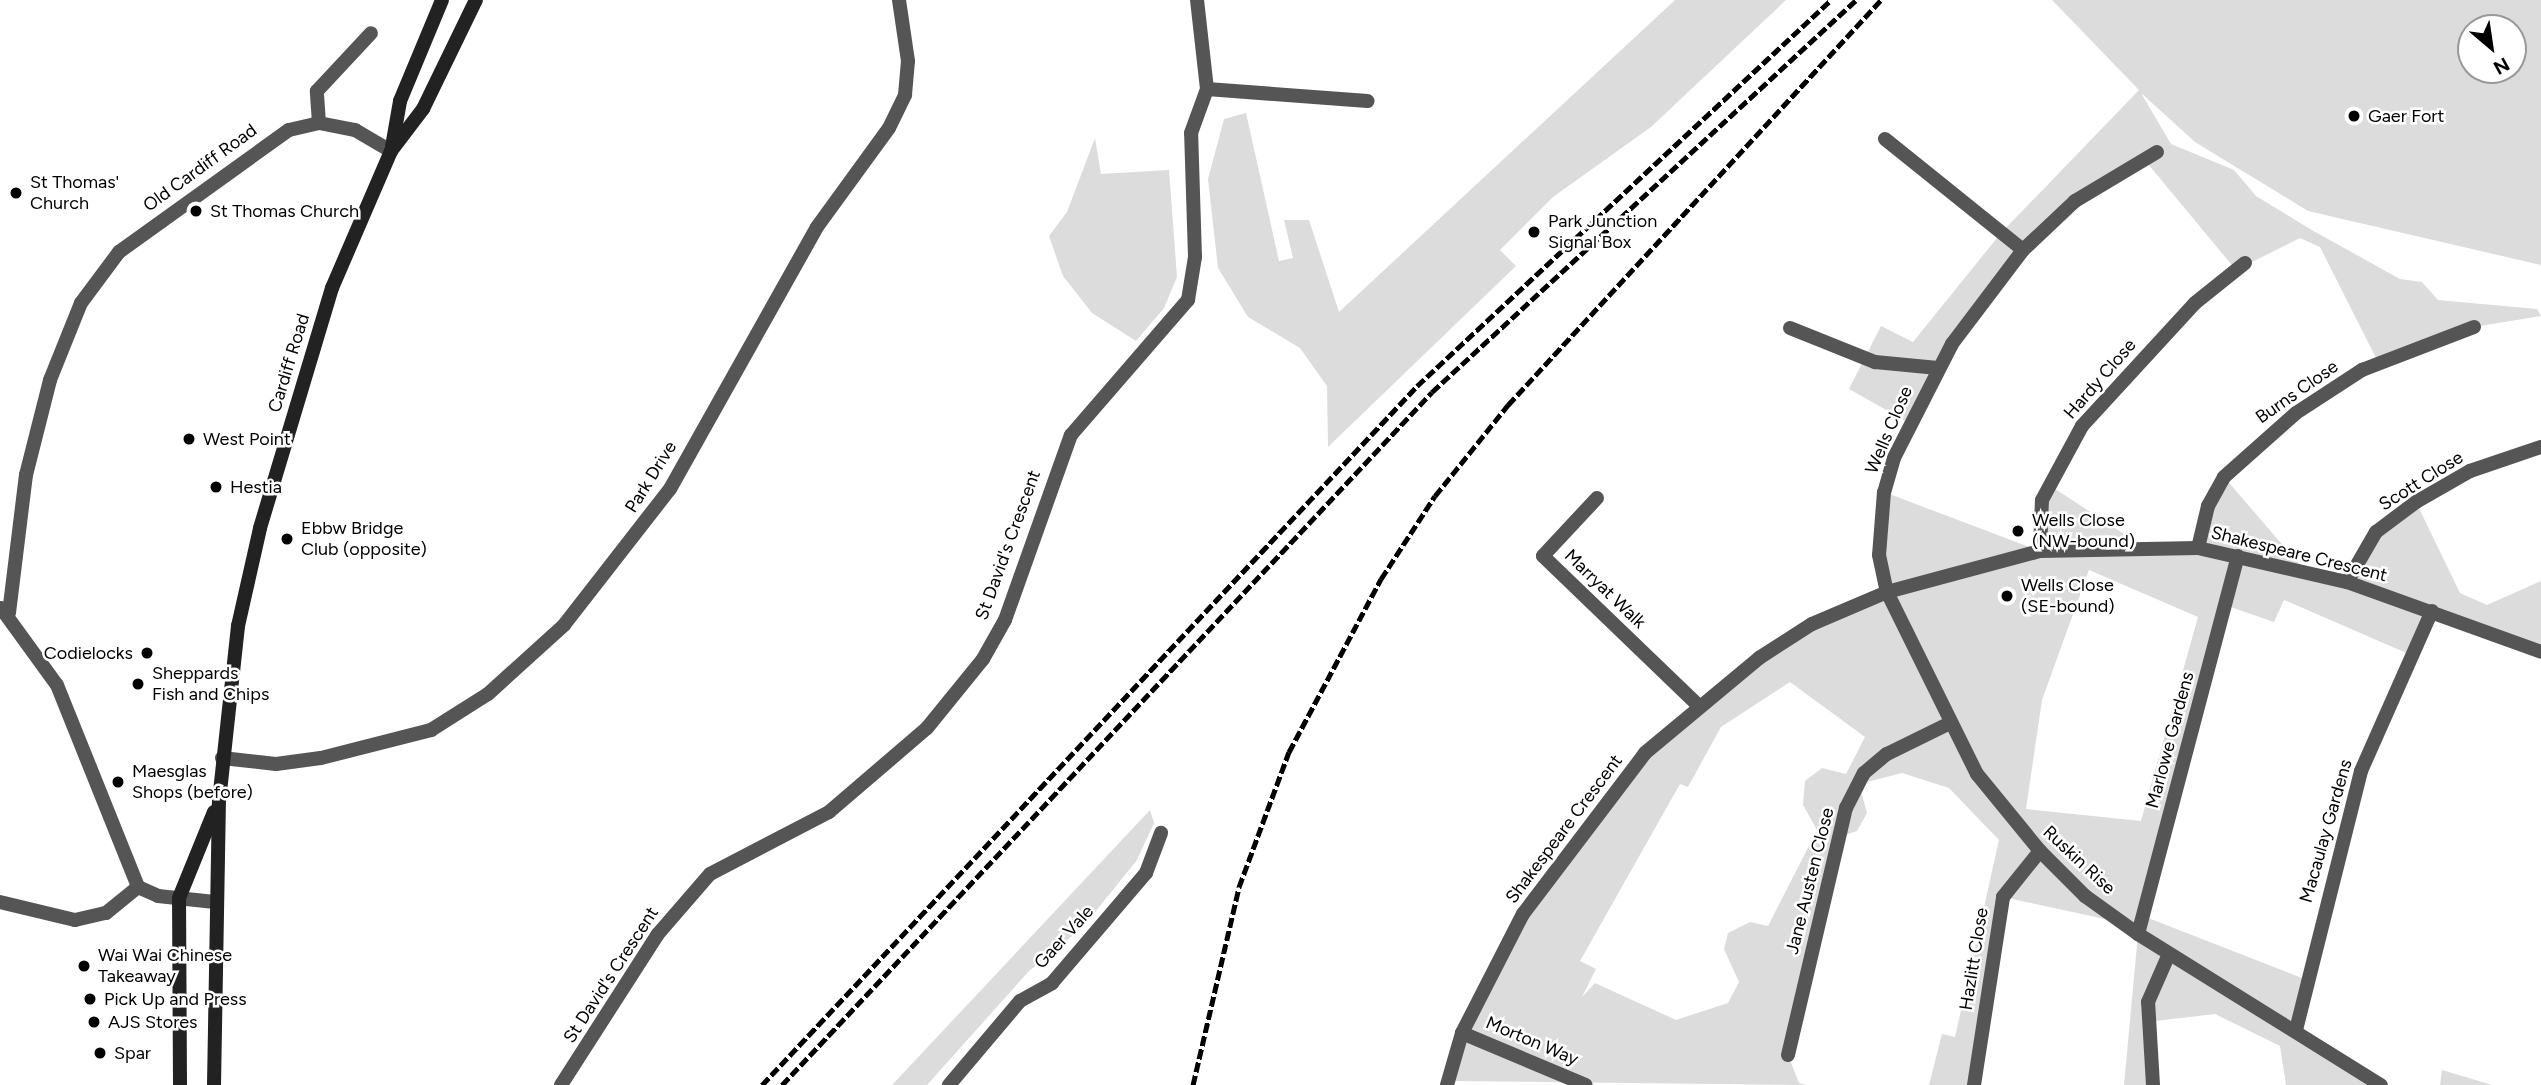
<!DOCTYPE html>
<style>
body{margin:0}
#map{position:relative;width:2541px;height:1085px;overflow:hidden;background:#fff;font-family:Figtree,sans-serif}
div>[style]{position:absolute}
.green>*{inset:0;background:#dcdcdc}
.street>*{height:14px;margin:-7px;padding:0 7px;transform-origin:7px;border-radius:7px;background:#555}
.secondary>*{height:14px;margin:-7px;padding:0 7px;transform-origin:7px;border-radius:7px;background:#222}
.rail>*{height:5px;margin-top:-2.5px;transform-origin:0;background:repeating-linear-gradient(90deg,#000 0 10px,transparent 0 13.5px)}
.dots>*{width:19px;height:19px;translate:-50% -50%;box-sizing:border-box;border:4px solid #fff;border-radius:50%}
span{translate:-50% -50%;white-space:nowrap;text-align:center;line-height:1.15;-webkit-text-stroke:5px #fff;paint-order:stroke}
.poi-label{font-size:18px;color:#000}
.left{translate:0 -50%;text-align:left}
.right{translate:-100% -50%;text-align:right}
.street-label{font-size:18px;color:#000}
.north{position:absolute;left:2457px;top:14px;width:70px;height:70px;box-sizing:border-box;background:#fff;border:2px solid #999;border-radius:50%;rotate:151deg;font-size:19px;font-weight:700;line-height:28px;text-align:center;color:#000}
.north::after{content:'';display:block;margin:auto;width:24px;height:32px;background:#000;clip-path:polygon(50% 0,100% 100%,50% 72%,0 100%)}
</style>
<div id="map">
<div class="green">
<i style="clip-path:polygon(1675px 0,1786px 0,1651px 127px,1553px 197px,1500px 250px,1516px 266px,1328px 447px,1327px 386px,1300px 348px,1248px 317px,1218px 268px,1208px 179px,1224px 119px,1246px 113px,1279px 261px,1293px 258px,1284px 220px,1309px 220px,1339px 312px)"></i>
<i style="clip-path:polygon(evenodd,2052px 0,2541px 0,2541px 265px,2308px 211px,2195px 142px,2141px 93px,2171px 144px,2234px 170px,2256px 196px,2310px 229px,2400px 279px,2422px 282px,2438px 300px,2537px 309px,2541px 316px,2474px 327px,2379px 364px,2320px 247px,2300px 238px,2236px 270px,2143px 158px,2116px 170px,2023px 250px,1952px 344px,1911px 424px,1849px 389px,1881px 326px,1913px 342px,2001px 233px,2139px 90px,2052px 0,2471px 28px,2513px 28px,2513px 70px,2471px 70px,2471px 28px)"></i>
<i style="clip-path:polygon(1095px 138px,1101px 174px,1169px 170px,1177px 277px,1164px 308px,1136px 341px,1092px 313px,1063px 276px,1049px 236px,1067px 212px)"></i>
<i style="clip-path:polygon(evenodd,2224px 477px,2306px 572px,2347px 582px,2376px 532px,2416px 502px,2460px 593px,2487px 605px,2541px 581px,2541px 652px,2432px 611px,2411px 655px,2284px 600px,2274px 622px,2228px 606px,2143px 916px,2307px 980px,2296px 1030px,2381px 1085px,2286px 1085px,2280px 1046px,2215px 1014px,2147px 1022px,2153px 1085px,2124px 1085px,2138px 934px,2123px 923px,2003px 897px,1974px 1085px,1929px 1085px,1942px 1034px,1955px 1037px,1999px 840px,1949px 788px,1902px 773px,1859px 784px,1867px 813px,1857px 831px,1839px 837px,1788px 1055px,1799px 1083px,1806px 1085px,1449px 1081px,1523px 914px,1645px 753px,1759px 658px,1887px 592px,1884px 492px,2040px 551px,2049px 485px,2144px 547px,2197px 548px,2224px 477px,2089px 570px,2198px 617px,2141px 821px,2026px 809px,2042px 700px,2089px 570px,2224px 477px,1790px 682px,1865px 737px,1846px 774px,1822px 768px,1805px 781px,1803px 805px,1817px 830px,1768px 926px,1750px 922px,1728px 933px,1724px 949px,1739px 982px,1728px 1003px,1676px 1020px,1595px 983px,1582px 997px,1596px 969px,1580px 961px,1680px 784px,1688px 787px,1721px 727px,1790px 682px)"></i>
<i style="clip-path:polygon(1150px 810px,1154px 823px,1137px 860px,1083px 927px,1029px 971px,927px 1085px,892px 1085px)"></i>
<i style="clip-path:polygon(2442px 1070px,2492px 1085px,2440px 1085px)"></i>
</div>
<div class="street">
<i style="left:1207px;top:89px;width:161px;rotate:4.3deg"></i>
<i style="left:319px;top:123px;width:32px;rotate:-94deg"></i>
<i style="left:317px;top:91px;width:79px;rotate:-47deg"></i>
<i style="left:1885px;top:139px;width:177px;rotate:38.8deg"></i>
<i style="left:2157px;top:152px;width:96px;rotate:149.1deg"></i>
<i style="left:2075px;top:201px;width:71px;rotate:136.7deg"></i>
<i style="left:2023px;top:250px;width:118px;rotate:127.1deg"></i>
<i style="left:1952px;top:344px;width:128px;rotate:117deg"></i>
<i style="left:1894px;top:458px;width:35px;rotate:106deg"></i>
<i style="left:1884px;top:492px;width:63px;rotate:94.5deg"></i>
<i style="left:1879px;top:555px;width:38px;rotate:78deg"></i>
<i style="left:1887px;top:592px;width:203px;rotate:63.7deg"></i>
<i style="left:1977px;top:774px;width:99px;rotate:50.7deg"></i>
<i style="left:2040px;top:851px;width:64px;rotate:45deg"></i>
<i style="left:2085px;top:896px;width:65px;rotate:35.6deg"></i>
<i style="left:2138px;top:934px;width:286px;rotate:31.9deg"></i>
<i style="left:1790px;top:328px;width:92px;rotate:21.8deg"></i>
<i style="left:1875px;top:362px;width:63px;rotate:5.4deg"></i>
<i style="left:1597px;top:498px;width:79px;rotate:133deg"></i>
<i style="left:1543px;top:556px;width:214px;rotate:43.9deg"></i>
<i style="left:2198px;top:548px;width:43px;rotate:-76.6deg"></i>
<i style="left:2208px;top:506px;width:33px;rotate:-61deg"></i>
<i style="left:2224px;top:477px;width:96px;rotate:-41.6deg"></i>
<i style="left:2296px;top:413px;width:79px;rotate:-33.1deg"></i>
<i style="left:2362px;top:370px;width:120px;rotate:-21deg"></i>
<i style="left:2040px;top:551px;width:51px;rotate:-87.8deg"></i>
<i style="left:2042px;top:500px;width:84px;rotate:-61.6deg"></i>
<i style="left:2082px;top:426px;width:167px;rotate:-47.4deg"></i>
<i style="left:2195px;top:303px;width:64px;rotate:-38.7deg"></i>
<i style="left:2347px;top:582px;width:58px;rotate:-59.9deg"></i>
<i style="left:2376px;top:532px;width:50px;rotate:-36.9deg"></i>
<i style="left:2416px;top:502px;width:62px;rotate:-29.9deg"></i>
<i style="left:2470px;top:471px;width:75px;rotate:-18.7deg"></i>
<i style="left:1px;top:608px;width:95px;rotate:54deg"></i>
<i style="left:57px;top:685px;width:218px;rotate:68.1deg"></i>
<i style="left:138px;top:887px;width:22px;rotate:24deg"></i>
<i style="left:158px;top:896px;width:57px;rotate:6deg"></i>
<i style="left:9px;top:613px;width:139px;rotate:-83deg"></i>
<i style="left:26px;top:475px;width:98px;rotate:-75.8deg"></i>
<i style="left:50px;top:380px;width:83px;rotate:-68.1deg"></i>
<i style="left:81px;top:303px;width:64px;rotate:-53.3deg"></i>
<i style="left:119px;top:252px;width:209px;rotate:-35.7deg"></i>
<i style="left:289px;top:130px;width:31px;rotate:-13deg"></i>
<i style="left:319px;top:123px;width:37px;rotate:11deg"></i>
<i style="left:355px;top:130px;width:42px;rotate:30.3deg"></i>
<i style="left:222px;top:758px;width:54px;rotate:6.3deg"></i>
<i style="left:276px;top:764px;width:45px;rotate:-7.6deg"></i>
<i style="left:321px;top:758px;width:114px;rotate:-14.3deg"></i>
<i style="left:431px;top:730px;width:67px;rotate:-32.3deg"></i>
<i style="left:488px;top:694px;width:103px;rotate:-42.2deg"></i>
<i style="left:564px;top:625px;width:172px;rotate:-52.1deg"></i>
<i style="left:670px;top:489px;width:300px;rotate:-60.7deg"></i>
<i style="left:817px;top:227px;width:122px;rotate:-54deg"></i>
<i style="left:889px;top:128px;width:37px;rotate:-64deg"></i>
<i style="left:905px;top:95px;width:34px;rotate:-85deg"></i>
<i style="left:908px;top:61px;width:62px;rotate:-98.4deg"></i>
<i style="left:0;top:902px;width:77px;rotate:13.5deg"></i>
<i style="left:75px;top:920px;width:32px;rotate:-13deg"></i>
<i style="left:106px;top:913px;width:41px;rotate:-39.1deg"></i>
<i style="left:2138px;top:934px;width:391px;rotate:-75.2deg"></i>
<i style="left:2296px;top:1030px;width:267px;rotate:-75.9deg"></i>
<i style="left:2361px;top:771px;width:175px;rotate:-66.1deg"></i>
<i style="left:1462px;top:1033px;width:134px;rotate:22.8deg"></i>
<i style="left:1788px;top:1055px;width:254px;rotate:-76.8deg"></i>
<i style="left:1846px;top:808px;width:39px;rotate:-63deg"></i>
<i style="left:1864px;top:773px;width:30px;rotate:-40deg"></i>
<i style="left:1887px;top:754px;width:68px;rotate:-26.2deg"></i>
<i style="left:561px;top:1085px;width:179px;rotate:-57.3deg"></i>
<i style="left:658px;top:934px;width:79px;rotate:-49.1deg"></i>
<i style="left:710px;top:874px;width:134px;rotate:-27.5deg"></i>
<i style="left:829px;top:812px;width:129px;rotate:-40.6deg"></i>
<i style="left:927px;top:728px;width:89px;rotate:-50.9deg"></i>
<i style="left:983px;top:659px;width:45px;rotate:-60.6deg"></i>
<i style="left:1005px;top:620px;width:196px;rotate:-70.4deg"></i>
<i style="left:1071px;top:435px;width:179px;rotate:-49.1deg"></i>
<i style="left:1188px;top:300px;width:44px;rotate:-80.8deg"></i>
<i style="left:1195px;top:257px;width:124px;rotate:-91.8deg"></i>
<i style="left:1191px;top:133px;width:47px;rotate:-70deg"></i>
<i style="left:1207px;top:89px;width:90px;rotate:-96.4deg"></i>
<i style="left:949px;top:1085px;width:110px;rotate:-49.8deg"></i>
<i style="left:1020px;top:1001px;width:37px;rotate:-29deg"></i>
<i style="left:1052px;top:983px;width:145px;rotate:-49.5deg"></i>
<i style="left:1146px;top:873px;width:43px;rotate:-69.4deg"></i>
<i style="left:1447px;top:1085px;width:54px;rotate:-73.9deg"></i>
<i style="left:1462px;top:1033px;width:134px;rotate:-62.9deg"></i>
<i style="left:1523px;top:914px;width:202px;rotate:-52.8deg"></i>
<i style="left:1645px;top:753px;width:148px;rotate:-39.8deg"></i>
<i style="left:1759px;top:658px;width:63px;rotate:-32.7deg"></i>
<i style="left:1812px;top:624px;width:82px;rotate:-23.1deg"></i>
<i style="left:1887px;top:592px;width:158px;rotate:-15deg"></i>
<i style="left:2040px;top:551px;width:158px;rotate:-1.1deg"></i>
<i style="left:2198px;top:548px;width:153px;rotate:12.9deg"></i>
<i style="left:2347px;top:582px;width:206px;rotate:19.8deg"></i>
<i style="left:1974px;top:1085px;width:190px;rotate:-81.2deg"></i>
<i style="left:2003px;top:897px;width:59px;rotate:-51.2deg"></i>
<i style="left:2153px;top:1085px;width:83px;rotate:-93.4deg"></i>
<i style="left:2148px;top:1002px;width:52px;rotate:-66.4deg"></i>
</div>
<div class="secondary">
<i style="left:392px;top:147px;width:47px;rotate:-80.1deg"></i>
<i style="left:400px;top:101px;width:109px;rotate:-67.4deg"></i>
<i style="left:180px;top:1085px;width:187px;rotate:-90.3deg"></i>
<i style="left:179px;top:898px;width:93px;rotate:-67.9deg"></i>
<i style="left:214px;top:1085px;width:284px;rotate:-89deg"></i>
<i style="left:219px;top:801px;width:176px;rotate:-83.8deg"></i>
<i style="left:238px;top:626px;width:100px;rotate:-77.3deg"></i>
<i style="left:260px;top:528px;width:251px;rotate:-73.3deg"></i>
<i style="left:332px;top:288px;width:149px;rotate:-66.7deg"></i>
<i style="left:391px;top:151px;width:53px;rotate:-52.7deg"></i>
<i style="left:423px;top:109px;width:121px;rotate:-64.1deg"></i>
</div>
<div class="rail">
<i style="left:762px;top:1085px;width:958px;rotate:-46.86deg"></i>
<i style="left:1417px;top:386px;width:566px;rotate:-43deg"></i>
<i style="left:782px;top:1085px;width:950px;rotate:-46.83deg"></i>
<i style="left:1432px;top:392px;width:577px;rotate:-42.75deg"></i>
<i style="left:1193px;top:1085px;width:203px;rotate:-76.9deg"></i>
<i style="left:1239px;top:887px;width:144px;rotate:-69.7deg"></i>
<i style="left:1289px;top:752px;width:196px;rotate:-62deg"></i>
<i style="left:1381px;top:579px;width:99px;rotate:-57deg"></i>
<i style="left:1435px;top:496px;width:117px;rotate:-51.3deg"></i>
<i style="left:1508px;top:405px;width:551px;rotate:-47.36deg"></i>
</div>
<div class="dots">
<i style="left:2354px;top:116px;background:#000"></i>
<i style="left:16px;top:193px;background:#000"></i>
<i style="left:196px;top:211px;background:#000"></i>
<i style="left:1534px;top:232px;background:#000"></i>
<i style="left:189px;top:439px;background:#000"></i>
<i style="left:216px;top:487px;background:#000"></i>
<i style="left:2018px;top:531px;background:#000"></i>
<i style="left:287px;top:539px;background:#000"></i>
<i style="left:2007px;top:596px;background:#000"></i>
<i style="left:147px;top:653px;background:#000"></i>
<i style="left:138px;top:684px;background:#000"></i>
<i style="left:118px;top:782px;background:#000"></i>
<i style="left:84px;top:966px;background:#000"></i>
<i style="left:90px;top:999px;background:#000"></i>
<i style="left:94px;top:1022px;background:#000"></i>
<i style="left:100px;top:1053px;background:#000"></i>
</div>
<div class="poi-label">
<span class="left" style="left:2368px;top:116px">Gaer Fort</span>
<span class="left" style="left:30px;top:193px">St Thomas'<br>Church</span>
<span class="left" style="left:210px;top:211px">St Thomas Church</span>
<span class="left" style="left:1548px;top:232px">Park Junction<br>Signal Box</span>
<span class="left" style="left:203px;top:439px">West Point</span>
<span class="left" style="left:230px;top:487px">Hestia</span>
<span class="left" style="left:2032px;top:531px">Wells Close<br>(NW-bound)</span>
<span class="left" style="left:301px;top:539px">Ebbw Bridge<br>Club (opposite)</span>
<span class="left" style="left:2021px;top:596px">Wells Close<br>(SE-bound)</span>
<span class="right" style="left:133px;top:653px">Codielocks</span>
<span class="left" style="left:152px;top:684px">Sheppards<br>Fish and Chips</span>
<span class="left" style="left:132px;top:782px">Maesglas<br>Shops (before)</span>
<span class="left" style="left:98px;top:966px">Wai Wai Chinese<br>Takeaway</span>
<span class="left" style="left:104px;top:999px">Pick Up and Press</span>
<span class="left" style="left:108px;top:1022px">AJS Stores</span>
<span class="left" style="left:114px;top:1053px">Spar</span>
</div>
<div class="street-label">
<span style="left:200px;top:168px;rotate:-36deg">Old Cardiff Road</span>
<span style="left:289px;top:363px;rotate:-73deg">Cardiff Road</span>
<span style="left:2100px;top:379px;rotate:-49deg">Hardy Close</span>
<span style="left:2297px;top:392px;rotate:-35deg">Burns Close</span>
<span style="left:1889px;top:430px;rotate:-67deg">Wells Close</span>
<span style="left:651px;top:477px;rotate:-58deg">Park Drive</span>
<span style="left:2421px;top:481px;rotate:-32deg">Scott Close</span>
<span style="left:1008px;top:545px;rotate:-70deg">St David's Crescent</span>
<span style="left:2299px;top:554px;rotate:14deg">Shakespeare Crescent</span>
<span style="left:1605px;top:589px;rotate:44deg">Marryat Walk</span>
<span style="left:2170px;top:740px;rotate:-75deg">Marlowe Gardens</span>
<span style="left:1564px;top:829px;rotate:-53deg">Shakespeare Crescent</span>
<span style="left:2326px;top:831px;rotate:-74deg">Macaulay Gardens</span>
<span style="left:2079px;top:860px;rotate:43deg">Ruskin Rise</span>
<span style="left:1810px;top:881px;rotate:-76deg">Jane Austen Close</span>
<span style="left:1064px;top:937px;rotate:-48deg">Gaer Vale</span>
<span style="left:1974px;top:959px;rotate:-81deg">Hazlitt Close</span>
<span style="left:611px;top:975px;rotate:-57deg">St David's Crescent</span>
<span style="left:1532px;top:1041px;rotate:23deg">Morton Way</span>
</div>
<div class="north">N</div>
</div>
